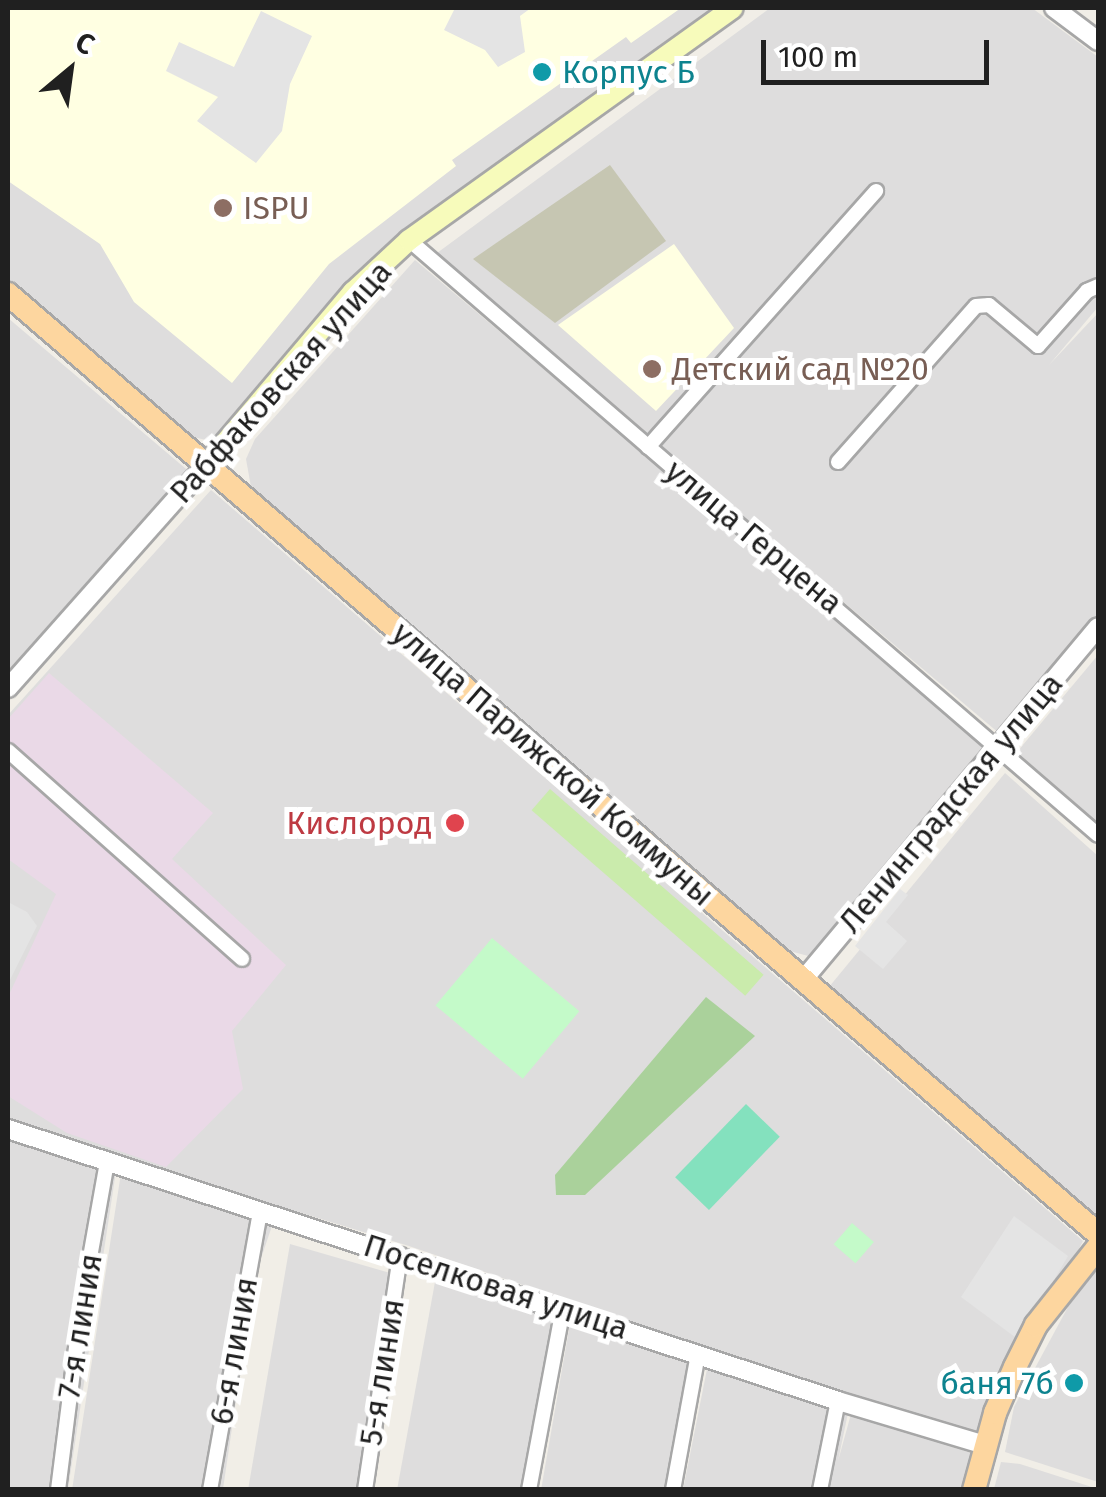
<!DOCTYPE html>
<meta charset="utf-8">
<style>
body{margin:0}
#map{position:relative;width:1106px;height:1497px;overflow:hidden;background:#f1eee7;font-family:"Fira Sans",sans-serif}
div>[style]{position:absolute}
.residential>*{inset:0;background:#dedddd}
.industrial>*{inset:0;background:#ead9e7}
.education>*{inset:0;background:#ffffe2}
.construction>*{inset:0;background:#c6c6b2}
.grass>*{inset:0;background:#caebac;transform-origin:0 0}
.forest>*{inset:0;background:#aad19b}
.park>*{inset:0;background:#c4fac9;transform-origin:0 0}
.pitch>*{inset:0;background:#84e1be;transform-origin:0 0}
.parking>*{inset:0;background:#e4e4e4}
.roads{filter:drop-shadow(2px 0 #a7a7a7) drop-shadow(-2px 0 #a7a7a7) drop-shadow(0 2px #a7a7a7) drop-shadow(0 -2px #a7a7a7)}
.minor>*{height:14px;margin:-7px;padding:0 7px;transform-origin:7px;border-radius:7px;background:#fff}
.tertiary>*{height:18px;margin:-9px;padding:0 9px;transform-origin:9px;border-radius:9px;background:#fff}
.secondary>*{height:20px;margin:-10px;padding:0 10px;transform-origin:10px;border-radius:10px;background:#f7fbbb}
.primary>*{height:22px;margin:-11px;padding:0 11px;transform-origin:11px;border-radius:11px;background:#fdd69f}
.dots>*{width:28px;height:28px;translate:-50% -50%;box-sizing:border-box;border:5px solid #fff;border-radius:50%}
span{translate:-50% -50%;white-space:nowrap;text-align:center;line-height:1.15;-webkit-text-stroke:10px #fff;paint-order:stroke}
.culture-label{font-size:32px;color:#0d838f}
.left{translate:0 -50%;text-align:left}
.right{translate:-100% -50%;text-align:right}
.education-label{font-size:32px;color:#785e54}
.street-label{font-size:32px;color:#202020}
.health-label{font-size:32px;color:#be3a42}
.frame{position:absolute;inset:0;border:10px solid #202020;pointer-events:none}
.north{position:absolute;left:20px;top:20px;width:100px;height:100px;-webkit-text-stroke:8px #fff;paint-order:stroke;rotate:29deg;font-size:28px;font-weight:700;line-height:40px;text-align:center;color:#202020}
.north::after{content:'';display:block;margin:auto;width:35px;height:45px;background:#202020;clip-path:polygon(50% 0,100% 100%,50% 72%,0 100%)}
.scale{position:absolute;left:761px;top:40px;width:228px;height:45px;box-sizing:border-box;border:5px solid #202020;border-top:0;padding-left:12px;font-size:30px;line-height:35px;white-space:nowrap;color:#202020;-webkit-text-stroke:8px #fff;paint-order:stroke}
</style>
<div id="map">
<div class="residential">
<i style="clip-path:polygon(8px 8px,736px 8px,410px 241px,223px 437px,211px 441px,188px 436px,8px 284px)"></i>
<i style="clip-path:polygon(770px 8px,1032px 8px,1098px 57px,1098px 307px,1049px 365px,1098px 313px,1098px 627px,1000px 734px,433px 256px)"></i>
<i style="clip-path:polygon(415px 260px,973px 732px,988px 755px,812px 957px,786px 950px,251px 487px,246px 459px,255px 439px)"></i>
<i style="clip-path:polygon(8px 318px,192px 474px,8px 679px)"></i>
<i style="clip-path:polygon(211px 490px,1083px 1241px,1002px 1396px,986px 1444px,409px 1246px,8px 1123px,8px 715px)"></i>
<i style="clip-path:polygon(1098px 655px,1098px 823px,1017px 752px)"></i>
<i style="clip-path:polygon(1005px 773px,1098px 856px,1098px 1228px,829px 987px)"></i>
<i style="clip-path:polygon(8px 1133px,116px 1171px,68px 1489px,8px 1490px)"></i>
<i style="clip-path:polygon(121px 1173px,273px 1223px,254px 1279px,223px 1489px,72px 1490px)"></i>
<i style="clip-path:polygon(290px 1244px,397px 1275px,362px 1489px,248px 1490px)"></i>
<i style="clip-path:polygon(1095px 1257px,1098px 1260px,1098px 1482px,1005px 1452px,1014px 1407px)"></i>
<i style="clip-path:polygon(435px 1282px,557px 1314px,527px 1489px,397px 1490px)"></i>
<i style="clip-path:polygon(571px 1318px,696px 1359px,672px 1489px,541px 1490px)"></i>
<i style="clip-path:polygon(708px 1364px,848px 1413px,838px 1461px,851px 1414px,987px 1458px,980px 1489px,683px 1490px)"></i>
<i style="clip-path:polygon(1001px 1462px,1020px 1464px,1098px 1489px,994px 1489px)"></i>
</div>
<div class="industrial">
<i style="clip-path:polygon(49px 673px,213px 813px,172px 859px,286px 965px,232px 1031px,243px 1089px,166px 1167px,67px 1133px,8px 1096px,8px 997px,56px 894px,8px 859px,8px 719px)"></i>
</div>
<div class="education">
<i style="clip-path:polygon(8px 8px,681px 8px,631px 43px,626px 37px,452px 160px,456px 166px,329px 264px,232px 383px,134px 302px,100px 244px,8px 181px)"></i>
<i style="clip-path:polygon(674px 244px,734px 328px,656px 411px,558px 325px)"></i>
</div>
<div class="construction">
<i style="clip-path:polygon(610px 165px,666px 241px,555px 323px,473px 259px)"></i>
</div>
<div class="grass">
<i style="left:550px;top:789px;width:283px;height:28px;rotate:41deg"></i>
</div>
<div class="forest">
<i style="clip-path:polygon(706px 997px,755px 1036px,585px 1195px,556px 1195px,555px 1175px)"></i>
</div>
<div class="park">
<i style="left:492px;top:938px;width:114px;height:88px;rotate:40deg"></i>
<i style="left:852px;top:1223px;width:29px;height:28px;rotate:41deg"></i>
</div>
<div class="pitch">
<i style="left:746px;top:1104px;width:47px;height:102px;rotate:44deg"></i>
</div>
<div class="parking">
<i style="clip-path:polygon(455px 8px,531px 8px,520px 16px,525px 52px,498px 67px,485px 50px,444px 30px)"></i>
<i style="clip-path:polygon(261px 11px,312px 36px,290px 84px,282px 131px,256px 163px,197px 121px,218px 97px,166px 71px,179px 42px,234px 67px)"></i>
<i style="clip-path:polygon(900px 889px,908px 895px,886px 922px,907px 941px,883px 969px,855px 946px)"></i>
<i style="clip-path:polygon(8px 902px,27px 912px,37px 926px,8px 984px)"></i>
<i style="clip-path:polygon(1014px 1216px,1068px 1256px,1019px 1340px,961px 1297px)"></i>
</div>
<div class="roads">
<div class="minor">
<i style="left:409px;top:240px;width:910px;rotate:40.81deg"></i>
<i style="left:648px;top:447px;width:343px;rotate:-48.3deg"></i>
<i style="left:838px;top:462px;width:208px;rotate:-48.5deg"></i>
<i style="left:976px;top:306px;width:13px;rotate:-4deg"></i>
<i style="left:989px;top:305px;width:64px;rotate:39.9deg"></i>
<i style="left:1038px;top:346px;width:74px;rotate:-48.3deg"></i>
<i style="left:1087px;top:291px;width:12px;rotate:-24deg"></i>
<i style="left:8px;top:751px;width:313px;rotate:41.6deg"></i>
<i style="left:58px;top:1490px;width:183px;rotate:-82.8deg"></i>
<i style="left:81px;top:1308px;width:148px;rotate:-79.9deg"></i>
<i style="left:210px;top:1490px;width:282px;rotate:-79.8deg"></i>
<i style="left:365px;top:1490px;width:238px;rotate:-81.5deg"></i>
<i style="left:529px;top:1490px;width:185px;rotate:-79.4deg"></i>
<i style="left:673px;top:1490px;width:138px;rotate:-79.6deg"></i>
<i style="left:820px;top:1490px;width:91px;rotate:-78.6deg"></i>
</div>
<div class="tertiary">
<i style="left:1054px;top:8px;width:55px;rotate:36.9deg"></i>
<i style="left:8px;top:688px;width:300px;rotate:-48.4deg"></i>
<i style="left:803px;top:980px;width:460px;rotate:-50.1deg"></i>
<i style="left:8px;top:1129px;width:873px;rotate:18.14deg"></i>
<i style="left:838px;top:1401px;width:153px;rotate:16.7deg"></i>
</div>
<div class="secondary">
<i style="left:207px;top:464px;width:226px;rotate:-49.7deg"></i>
<i style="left:353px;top:292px;width:76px;rotate:-42.9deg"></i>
<i style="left:409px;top:240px;width:398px;rotate:-35.6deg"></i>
</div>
<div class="primary">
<i style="left:8px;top:294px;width:1439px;rotate:40.77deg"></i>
<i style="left:974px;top:1490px;width:80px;rotate:-74.7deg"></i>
<i style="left:995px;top:1413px;width:50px;rotate:-66.5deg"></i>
<i style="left:1015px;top:1367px;width:47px;rotate:-63.4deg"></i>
<i style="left:1036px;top:1325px;width:100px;rotate:-51.5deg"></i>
</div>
</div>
<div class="dots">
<i style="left:542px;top:72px;background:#0f9aa8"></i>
<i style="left:223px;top:208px;background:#8d6e63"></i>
<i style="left:652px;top:369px;background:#8d6e63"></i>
<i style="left:455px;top:823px;background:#e0444e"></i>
<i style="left:1074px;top:1383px;background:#0f9aa8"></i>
</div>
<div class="culture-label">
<span class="left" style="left:562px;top:72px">Корпус Б</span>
<span class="right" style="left:1054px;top:1383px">баня 7б</span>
</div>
<div class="education-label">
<span class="left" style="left:243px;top:208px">ISPU</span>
<span class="left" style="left:672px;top:369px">Детский сад №20</span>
</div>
<div class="street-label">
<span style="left:281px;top:382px;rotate:-48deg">Рабфаковская улица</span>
<span style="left:754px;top:537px;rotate:40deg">улица Герцена</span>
<span style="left:553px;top:764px;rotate:41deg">улица Парижской Коммуны</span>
<span style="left:951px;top:803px;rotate:-50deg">Ленинградская улица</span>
<span style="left:496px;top:1287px;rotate:18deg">Поселковая улица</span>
<span style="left:80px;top:1326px;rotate:-81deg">7-я линия</span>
<span style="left:234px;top:1351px;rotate:-80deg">6-я линия</span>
<span style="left:382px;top:1372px;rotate:-81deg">5-я линия</span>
</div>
<div class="health-label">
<span class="right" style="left:432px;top:823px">Кислород</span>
</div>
<div class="frame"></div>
<div class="north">С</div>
<div class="scale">100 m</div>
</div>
